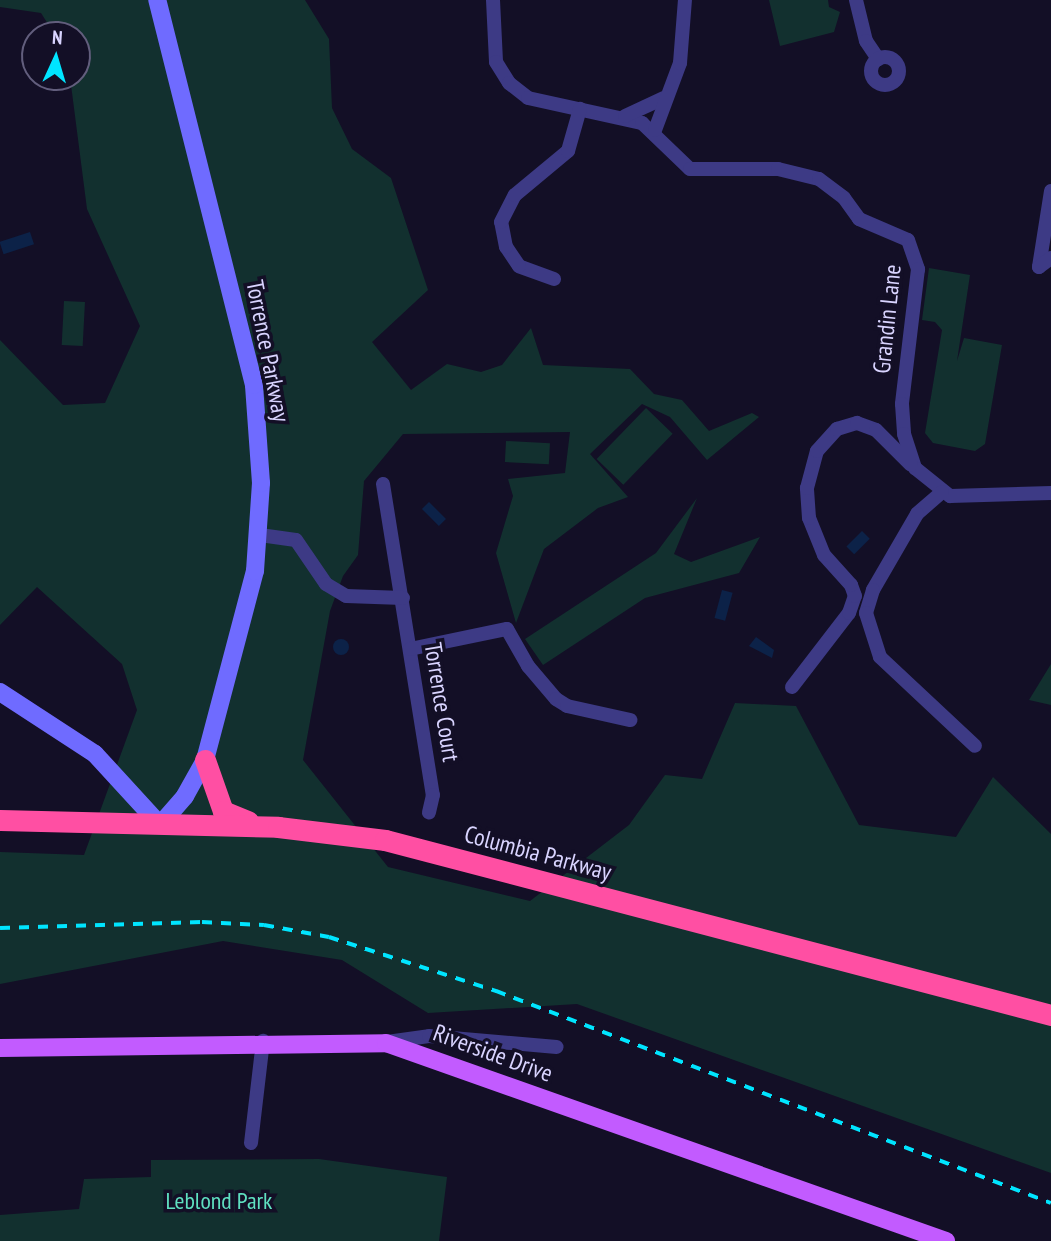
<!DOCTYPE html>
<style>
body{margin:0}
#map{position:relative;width:1051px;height:1241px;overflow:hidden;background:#130f26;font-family:"PT Sans Narrow",sans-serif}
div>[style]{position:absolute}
.green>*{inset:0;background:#12302f;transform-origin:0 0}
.water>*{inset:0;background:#0c2248;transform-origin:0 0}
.round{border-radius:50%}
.street>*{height:14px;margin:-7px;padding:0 7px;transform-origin:7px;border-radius:7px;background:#3d3a85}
.street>.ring{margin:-7px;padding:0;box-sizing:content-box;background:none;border:14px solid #3d3a85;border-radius:50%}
.secondary>*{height:18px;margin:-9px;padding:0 9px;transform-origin:9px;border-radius:9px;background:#6f6bff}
.primary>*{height:18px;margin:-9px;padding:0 9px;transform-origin:9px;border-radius:9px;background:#c25bff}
.highway>*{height:21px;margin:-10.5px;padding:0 10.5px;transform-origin:10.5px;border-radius:10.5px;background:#ff4fa3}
.rail>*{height:3.5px;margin-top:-1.75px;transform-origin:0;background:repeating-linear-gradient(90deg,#00e5ff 0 10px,transparent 0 19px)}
span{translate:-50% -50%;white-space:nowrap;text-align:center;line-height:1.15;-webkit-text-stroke:7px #130f26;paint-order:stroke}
.street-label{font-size:24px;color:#d9d4ff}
.park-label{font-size:24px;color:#5fe0c0}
.north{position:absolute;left:21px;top:21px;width:70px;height:70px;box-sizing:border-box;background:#130f26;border:2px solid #625e7d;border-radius:50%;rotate:4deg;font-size:19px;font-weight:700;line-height:28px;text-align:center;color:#d9d4ff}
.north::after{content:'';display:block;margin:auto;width:24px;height:32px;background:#00e5ff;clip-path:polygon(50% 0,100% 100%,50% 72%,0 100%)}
</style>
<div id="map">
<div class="green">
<i style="clip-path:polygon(0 0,305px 0,329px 39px,332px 108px,352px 149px,391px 178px,428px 290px,372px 342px,411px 390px,447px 364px,481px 372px,502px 365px,531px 328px,543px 365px,630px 369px,654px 394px,682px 400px,709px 431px,752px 413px,759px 417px,707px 460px,670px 417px,642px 404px,590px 454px,628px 497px,598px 508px,544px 549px,516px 623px,496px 553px,513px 496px,508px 479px,565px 473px,570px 432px,403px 434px,364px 481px,358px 555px,343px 576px,330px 611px,303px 760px,388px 867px,530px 901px,629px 825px,665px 775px,702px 779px,735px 703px,796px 706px,859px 825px,956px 837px,993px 777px,1051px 834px,1051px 1173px,577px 1004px,428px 1013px,342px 960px,223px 941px,0 984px,0 852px,84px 855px,137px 710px,122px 664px,37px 587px,0 625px,0 340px,63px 405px,105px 403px,140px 326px,87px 209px,70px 77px,77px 77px,77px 35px,55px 35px,41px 13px,0 7px)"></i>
<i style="clip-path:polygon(769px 0,828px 0,829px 7px,840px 12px,834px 32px,780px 46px)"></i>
<i style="clip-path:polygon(929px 268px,970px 275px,957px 361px,964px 338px,1002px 345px,985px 444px,975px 451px,933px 443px,925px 433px,942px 330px,935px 322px,922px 320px)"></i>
<i style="left:64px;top:301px;width:21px;height:44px;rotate:3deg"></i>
<i style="left:646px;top:408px;width:37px;height:71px;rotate:44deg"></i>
<i style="left:506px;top:441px;width:44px;height:21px;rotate:3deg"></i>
<i style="clip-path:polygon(697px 498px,674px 554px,691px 562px,760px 537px,739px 573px,645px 598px,543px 665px,525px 639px,656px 553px)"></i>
<i style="clip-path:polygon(1051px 664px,1051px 705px,1029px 700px)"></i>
<i style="clip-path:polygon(319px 1159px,447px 1177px,439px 1241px,0 1241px,0 1215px,79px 1209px,84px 1179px,151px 1177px,151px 1160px)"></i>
</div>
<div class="water">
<i style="left:30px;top:232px;width:13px;height:32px;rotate:72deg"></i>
<i style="left:429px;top:502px;width:24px;height:10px;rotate:45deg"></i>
<i style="left:862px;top:531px;width:11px;height:22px;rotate:45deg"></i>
<i style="left:722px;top:590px;width:11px;height:29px;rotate:15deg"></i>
<i style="clip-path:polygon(756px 637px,774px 650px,772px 658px,749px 646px)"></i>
<i class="round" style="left:333px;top:639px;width:16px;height:16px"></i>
</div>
<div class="street">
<i style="left:493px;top:0;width:62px;rotate:87.2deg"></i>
<i style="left:496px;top:62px;width:25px;rotate:58deg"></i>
<i style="left:509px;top:83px;width:24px;rotate:38deg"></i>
<i style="left:528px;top:98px;width:117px;rotate:12.4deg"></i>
<i style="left:642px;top:123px;width:66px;rotate:43.8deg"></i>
<i style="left:690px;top:169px;width:88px"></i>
<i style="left:778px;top:169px;width:42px;rotate:13.7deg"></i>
<i style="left:819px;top:179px;width:31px;rotate:37deg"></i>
<i style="left:844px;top:198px;width:26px;rotate:54deg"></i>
<i style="left:859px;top:219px;width:53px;rotate:23.2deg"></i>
<i style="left:908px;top:240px;width:31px;rotate:71deg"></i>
<i style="left:918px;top:269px;width:136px;rotate:96.8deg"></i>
<i style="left:902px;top:404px;width:30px;rotate:86deg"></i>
<i style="left:904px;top:434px;width:36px;rotate:72deg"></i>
<i style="left:915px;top:468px;width:45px;rotate:38.7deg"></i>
<i style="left:950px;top:496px;width:101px;rotate:-1.7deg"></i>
<i style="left:856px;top:0;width:42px;rotate:76.3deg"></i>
<i style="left:866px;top:41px;width:22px;rotate:56deg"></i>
<i class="ring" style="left:871px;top:57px;width:14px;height:14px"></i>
<i style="left:625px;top:116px;width:43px;rotate:-24.8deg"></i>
<i style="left:655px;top:130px;width:72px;rotate:-69.5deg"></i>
<i style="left:680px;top:63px;width:63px;rotate:-85.5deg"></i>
<i style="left:1051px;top:191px;width:77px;rotate:99deg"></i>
<i style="left:1039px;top:267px;width:15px;rotate:-37deg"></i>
<i style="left:554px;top:279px;width:37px;rotate:-160deg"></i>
<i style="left:519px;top:266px;width:23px;rotate:-124deg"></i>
<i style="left:506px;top:247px;width:25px;rotate:-101deg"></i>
<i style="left:501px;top:222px;width:30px;rotate:-63deg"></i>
<i style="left:515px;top:195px;width:69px;rotate:-39.7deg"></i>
<i style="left:568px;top:151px;width:44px;rotate:-74.1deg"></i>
<i style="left:383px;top:484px;width:315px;rotate:80.9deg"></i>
<i style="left:433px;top:795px;width:18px;rotate:103deg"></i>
<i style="left:942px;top:492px;width:33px;rotate:139deg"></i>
<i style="left:917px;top:514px;width:88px;rotate:120.1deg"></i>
<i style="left:873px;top:590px;width:24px;rotate:107deg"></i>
<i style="left:866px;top:613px;width:46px;rotate:72.3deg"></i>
<i style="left:880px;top:657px;width:130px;rotate:43.1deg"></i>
<i style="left:260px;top:535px;width:36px;rotate:8deg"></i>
<i style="left:296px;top:540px;width:53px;rotate:55.7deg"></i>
<i style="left:326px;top:584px;width:23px;rotate:31deg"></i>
<i style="left:346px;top:596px;width:57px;rotate:2deg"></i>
<i style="left:410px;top:649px;width:99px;rotate:-11.7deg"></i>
<i style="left:507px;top:629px;width:43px;rotate:60.4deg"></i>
<i style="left:528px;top:666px;width:43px;rotate:49.7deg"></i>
<i style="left:556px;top:699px;width:13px;rotate:32deg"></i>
<i style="left:567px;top:706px;width:65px;rotate:12.5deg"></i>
<i style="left:792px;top:687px;width:93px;rotate:-52.4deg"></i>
<i style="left:849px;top:613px;width:18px;rotate:-71deg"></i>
<i style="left:855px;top:596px;width:12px;rotate:-110deg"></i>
<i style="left:851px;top:585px;width:40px;rotate:-132deg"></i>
<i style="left:824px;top:555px;width:40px;rotate:-112deg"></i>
<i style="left:809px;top:518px;width:30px;rotate:-94deg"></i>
<i style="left:807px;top:488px;width:38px;rotate:-75deg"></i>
<i style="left:817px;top:451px;width:30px;rotate:-48deg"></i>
<i style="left:837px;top:429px;width:21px;rotate:-17deg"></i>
<i style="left:857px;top:423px;width:20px;rotate:20deg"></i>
<i style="left:876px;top:430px;width:49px;rotate:45deg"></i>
<i style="left:387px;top:1042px;width:42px;rotate:-8.1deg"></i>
<i style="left:429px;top:1036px;width:128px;rotate:4.9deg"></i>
<i style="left:251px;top:1143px;width:103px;rotate:-83.3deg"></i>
</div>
<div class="secondary">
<i style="left:0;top:692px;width:113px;rotate:33.1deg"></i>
<i style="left:95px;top:754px;width:96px;rotate:47.5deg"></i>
<i style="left:160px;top:825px;width:38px;rotate:-49deg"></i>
<i style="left:185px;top:796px;width:41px;rotate:-60.9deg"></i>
<i style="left:205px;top:760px;width:196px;rotate:-75.2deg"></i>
<i style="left:255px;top:571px;width:88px;rotate:-86.1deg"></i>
<i style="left:261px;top:483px;width:98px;rotate:-94.1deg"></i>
<i style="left:254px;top:385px;width:397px;rotate:-104.1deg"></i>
</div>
<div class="primary">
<i style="left:0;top:1048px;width:386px;rotate:-0.7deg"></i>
<i style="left:386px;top:1043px;width:594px;rotate:19.47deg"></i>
</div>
<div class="highway">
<i style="left:205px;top:760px;width:54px;rotate:70.6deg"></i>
<i style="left:223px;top:811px;width:27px;rotate:22deg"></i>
<i style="left:0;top:820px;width:278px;rotate:1.4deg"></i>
<i style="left:278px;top:827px;width:108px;rotate:6.9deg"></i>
<i style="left:385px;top:840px;width:689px;rotate:14.72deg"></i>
</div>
<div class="rail">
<i style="left:0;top:928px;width:202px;rotate:-1.7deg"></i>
<i style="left:202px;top:922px;width:62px;rotate:2.8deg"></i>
<i style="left:264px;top:925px;width:66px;rotate:10.5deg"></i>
<i style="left:329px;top:937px;width:176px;rotate:17.9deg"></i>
<i style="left:496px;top:991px;width:594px;rotate:20.91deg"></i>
</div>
<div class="street-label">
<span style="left:887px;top:319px;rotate:-84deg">Grandin Lane</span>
<span style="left:268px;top:351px;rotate:79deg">Torrence Parkway</span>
<span style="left:442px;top:702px;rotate:81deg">Torrence Court</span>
<span style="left:538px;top:853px;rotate:15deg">Columbia Parkway</span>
<span style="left:493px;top:1053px;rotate:20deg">Riverside Drive</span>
</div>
<div class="park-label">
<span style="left:219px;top:1201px">Leblond Park</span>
</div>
<div class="north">N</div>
</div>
